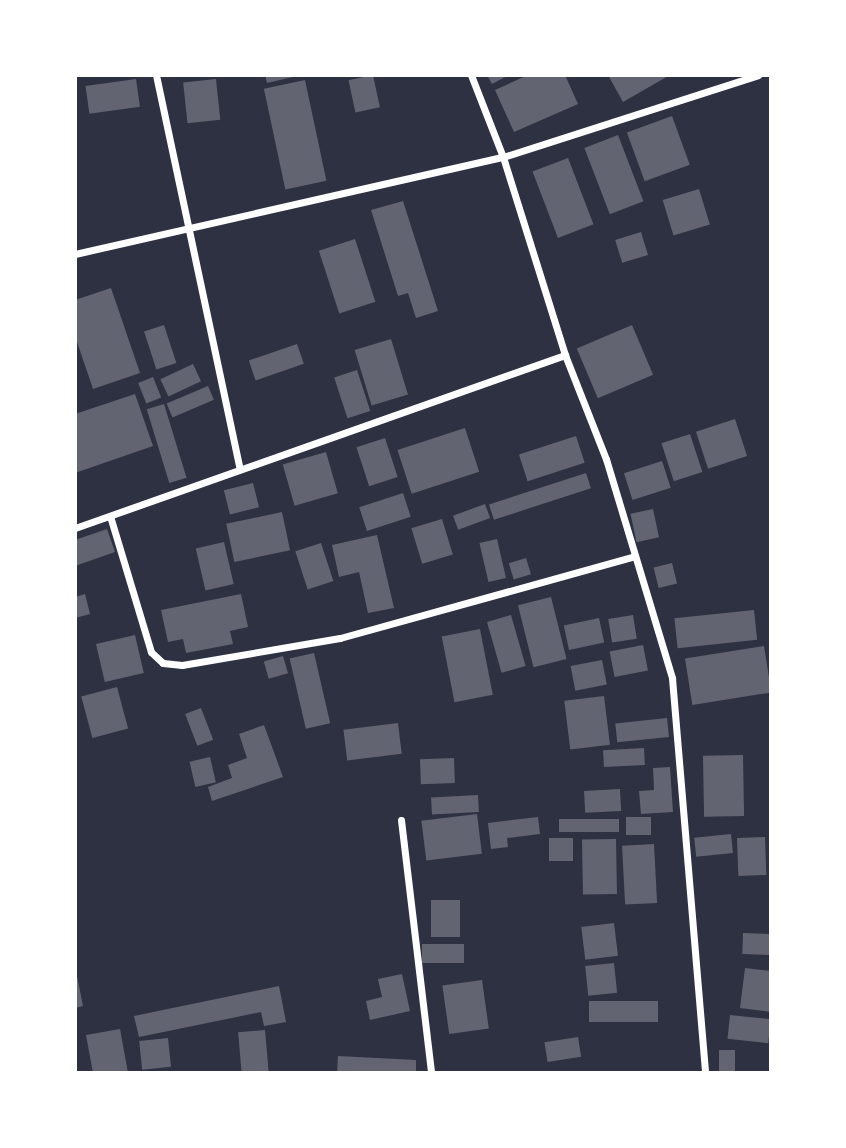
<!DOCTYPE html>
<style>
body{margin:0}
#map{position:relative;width:846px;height:1148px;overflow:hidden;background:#2d3142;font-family:"Fira Sans Condensed",sans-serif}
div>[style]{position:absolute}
.building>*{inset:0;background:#626471;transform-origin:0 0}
.minor>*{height:7px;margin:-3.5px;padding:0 3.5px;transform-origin:3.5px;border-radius:3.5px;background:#fff}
span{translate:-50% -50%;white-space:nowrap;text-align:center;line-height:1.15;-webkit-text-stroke:7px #fff;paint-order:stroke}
.frame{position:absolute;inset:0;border:77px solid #fff;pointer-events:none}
</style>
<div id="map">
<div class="building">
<i style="clip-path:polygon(265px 75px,297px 75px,297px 76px,267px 83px)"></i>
<i style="left:373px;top:75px;width:33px;height:25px;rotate:78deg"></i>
<i style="clip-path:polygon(487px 75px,509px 75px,492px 84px)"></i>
<i style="clip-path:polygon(528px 75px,565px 75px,578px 104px,514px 132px,495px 90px)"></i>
<i style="clip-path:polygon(608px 75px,670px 75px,623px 102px)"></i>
<i style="left:136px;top:79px;width:28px;height:51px;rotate:82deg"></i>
<i style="left:216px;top:79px;width:41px;height:33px;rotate:84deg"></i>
<i style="left:305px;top:80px;width:103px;height:42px;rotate:78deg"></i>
<i style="left:672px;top:116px;width:52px;height:48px;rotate:70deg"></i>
<i style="left:618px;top:135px;width:71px;height:36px;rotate:69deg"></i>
<i style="left:568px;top:158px;width:71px;height:38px;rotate:69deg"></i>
<i style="left:699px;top:189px;width:37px;height:38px;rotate:73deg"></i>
<i style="clip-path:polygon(403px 201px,438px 311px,416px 318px,408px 293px,398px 296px,371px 210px)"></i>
<i style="left:641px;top:232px;width:24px;height:27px;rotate:73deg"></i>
<i style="left:355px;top:239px;width:66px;height:38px;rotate:72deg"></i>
<i style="clip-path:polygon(111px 288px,140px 373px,93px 389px,75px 336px,75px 300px)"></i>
<i style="left:164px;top:325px;width:40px;height:21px;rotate:72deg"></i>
<i style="left:632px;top:325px;width:54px;height:60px;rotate:67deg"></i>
<i style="left:391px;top:339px;width:58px;height:38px;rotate:73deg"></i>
<i style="left:297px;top:344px;width:21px;height:51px;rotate:71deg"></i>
<i style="left:193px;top:364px;width:19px;height:36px;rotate:65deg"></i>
<i style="left:357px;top:370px;width:43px;height:24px;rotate:72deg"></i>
<i style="left:153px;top:377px;width:22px;height:16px;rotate:68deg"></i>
<i style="left:208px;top:386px;width:15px;height:45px;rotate:67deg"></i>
<i style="clip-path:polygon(135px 394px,153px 446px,75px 473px,75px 414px)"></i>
<i style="left:164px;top:404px;width:77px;height:18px;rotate:73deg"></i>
<i style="left:735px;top:419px;width:39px;height:41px;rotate:72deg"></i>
<i style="left:465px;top:428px;width:46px;height:71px;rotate:72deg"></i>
<i style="left:690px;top:434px;width:40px;height:30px;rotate:72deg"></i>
<i style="left:576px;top:436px;width:28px;height:60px;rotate:72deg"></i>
<i style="left:385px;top:438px;width:41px;height:30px;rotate:72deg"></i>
<i style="left:326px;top:452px;width:43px;height:45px;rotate:74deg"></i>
<i style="left:662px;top:461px;width:28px;height:40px;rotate:72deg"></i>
<i style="left:586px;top:473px;width:16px;height:102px;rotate:72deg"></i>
<i style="left:253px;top:483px;width:25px;height:30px;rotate:76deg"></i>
<i style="left:403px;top:493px;width:25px;height:46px;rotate:72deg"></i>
<i style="left:485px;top:504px;width:15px;height:34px;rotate:70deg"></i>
<i style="left:653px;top:509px;width:29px;height:23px;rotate:78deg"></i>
<i style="left:282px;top:512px;width:39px;height:57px;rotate:78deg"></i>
<i style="left:442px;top:519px;width:37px;height:32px;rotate:73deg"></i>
<i style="clip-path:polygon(107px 529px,115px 552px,75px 566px,75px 540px)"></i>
<i style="clip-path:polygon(377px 535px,394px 608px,368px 613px,359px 572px,339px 577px,332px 545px)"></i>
<i style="left:497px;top:539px;width:40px;height:18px;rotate:77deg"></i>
<i style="left:224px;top:542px;width:43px;height:29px;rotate:77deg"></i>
<i style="left:321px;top:543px;width:40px;height:27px;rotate:72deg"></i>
<i style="left:526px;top:558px;width:17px;height:18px;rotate:73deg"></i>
<i style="left:672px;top:563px;width:21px;height:19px;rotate:76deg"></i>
<i style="clip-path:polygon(85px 594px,90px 614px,75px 618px,75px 597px)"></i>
<i style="clip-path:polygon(241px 594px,248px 627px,230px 631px,233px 644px,186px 653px,183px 639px,168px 642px,161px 610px)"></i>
<i style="left:551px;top:597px;width:64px;height:34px;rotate:76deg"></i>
<i style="left:754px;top:610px;width:30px;height:80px;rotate:84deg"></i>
<i style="left:511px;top:615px;width:53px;height:25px;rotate:74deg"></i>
<i style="left:633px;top:615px;width:24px;height:25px;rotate:81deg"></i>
<i style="left:599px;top:618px;width:25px;height:36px;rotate:78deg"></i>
<i style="left:480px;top:629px;width:67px;height:39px;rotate:79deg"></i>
<i style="left:135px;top:635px;width:39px;height:40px;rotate:77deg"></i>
<i style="left:643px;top:645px;width:26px;height:34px;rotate:79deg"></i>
<i style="left:764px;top:646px;width:47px;height:80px;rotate:81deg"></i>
<i style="left:314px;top:653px;width:72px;height:25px;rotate:77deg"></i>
<i style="left:283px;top:656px;width:18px;height:20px;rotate:74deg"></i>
<i style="left:602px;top:660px;width:25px;height:32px;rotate:79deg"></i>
<i style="left:117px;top:687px;width:43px;height:37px;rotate:75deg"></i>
<i style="left:604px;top:696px;width:49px;height:40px;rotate:83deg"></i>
<i style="left:201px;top:708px;width:34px;height:17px;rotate:69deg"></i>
<i style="left:667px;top:718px;width:19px;height:52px;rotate:84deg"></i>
<i style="left:398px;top:723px;width:31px;height:55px;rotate:83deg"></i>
<i style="clip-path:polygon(264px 725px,283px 777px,212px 801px,208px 787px,232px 778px,228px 765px,247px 758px,239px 734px)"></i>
<i style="left:644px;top:748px;width:17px;height:41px;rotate:87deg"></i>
<i style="left:743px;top:755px;width:61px;height:40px;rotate:89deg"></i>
<i style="left:210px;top:757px;width:26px;height:21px;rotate:77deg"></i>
<i style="left:454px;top:758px;width:25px;height:34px;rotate:88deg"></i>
<i style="clip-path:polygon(670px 767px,673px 812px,641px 814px,639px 791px,654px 790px,653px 768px)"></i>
<i style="left:620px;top:789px;width:22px;height:36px;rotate:87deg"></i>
<i style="left:478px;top:795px;width:17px;height:47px;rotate:87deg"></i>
<i style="left:477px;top:814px;width:40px;height:56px;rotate:83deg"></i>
<i style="clip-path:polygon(538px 817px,540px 834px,507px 838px,508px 847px,491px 849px,488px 823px)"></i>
<i style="left:626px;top:817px;width:25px;height:18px"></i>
<i style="left:619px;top:819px;width:13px;height:60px;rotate:90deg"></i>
<i style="left:731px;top:834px;width:19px;height:37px;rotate:84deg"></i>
<i style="left:765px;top:837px;width:38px;height:28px;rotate:88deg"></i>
<i style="left:549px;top:838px;width:24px;height:23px"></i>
<i style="left:616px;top:839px;width:55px;height:34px;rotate:89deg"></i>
<i style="left:654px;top:844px;width:59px;height:32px;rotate:87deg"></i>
<i style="left:431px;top:900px;width:29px;height:37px"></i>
<i style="left:614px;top:923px;width:33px;height:33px;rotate:83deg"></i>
<i style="left:743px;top:933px;width:28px;height:21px;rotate:2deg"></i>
<i style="left:422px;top:944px;width:42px;height:19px"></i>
<i style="left:614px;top:963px;width:30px;height:29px;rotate:84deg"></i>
<i style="clip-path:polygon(745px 968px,771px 971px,771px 1012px,740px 1008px)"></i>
<i style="clip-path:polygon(76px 971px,83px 1006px,75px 1008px,75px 972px)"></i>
<i style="clip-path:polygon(402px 974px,410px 1011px,370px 1020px,366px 1001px,382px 997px,378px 979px)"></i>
<i style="left:482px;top:980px;width:49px;height:40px;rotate:82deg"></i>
<i style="clip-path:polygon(279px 986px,286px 1022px,264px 1026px,261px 1012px,139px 1037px,134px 1016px)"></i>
<i style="left:589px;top:1001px;width:69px;height:21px"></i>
<i style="left:730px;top:1015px;width:41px;height:24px;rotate:6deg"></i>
<i style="clip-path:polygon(120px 1029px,128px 1073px,93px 1073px,86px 1035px)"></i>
<i style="left:265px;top:1030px;width:43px;height:27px;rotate:85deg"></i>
<i style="left:578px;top:1037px;width:20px;height:34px;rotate:81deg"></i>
<i style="left:168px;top:1038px;width:29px;height:29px;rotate:84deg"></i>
<i style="left:719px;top:1050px;width:16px;height:23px"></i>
<i style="clip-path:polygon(338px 1056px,416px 1060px,416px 1073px,337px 1073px)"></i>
</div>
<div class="minor">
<i style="left:156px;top:75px;width:403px;rotate:78deg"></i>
<i style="left:471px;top:75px;width:88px;rotate:68.7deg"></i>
<i style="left:503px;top:157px;width:207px;rotate:72.6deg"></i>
<i style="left:565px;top:355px;width:112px;rotate:68.5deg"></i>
<i style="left:606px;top:459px;width:229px;rotate:73.2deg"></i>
<i style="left:672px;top:678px;width:396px;rotate:85.2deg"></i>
<i style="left:75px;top:254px;width:439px;rotate:-12.8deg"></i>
<i style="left:503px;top:157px;width:268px;rotate:-17.8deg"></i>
<i style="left:110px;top:516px;width:142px;rotate:73.2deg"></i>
<i style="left:151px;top:652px;width:16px;rotate:43deg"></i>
<i style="left:163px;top:663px;width:19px;rotate:6deg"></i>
<i style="left:182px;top:665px;width:160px;rotate:-9.7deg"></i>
<i style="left:340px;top:638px;width:306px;rotate:-15.5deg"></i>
<i style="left:75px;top:528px;width:520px;rotate:-19.45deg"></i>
<i style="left:401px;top:820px;width:255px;rotate:83.2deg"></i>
</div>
<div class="frame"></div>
</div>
